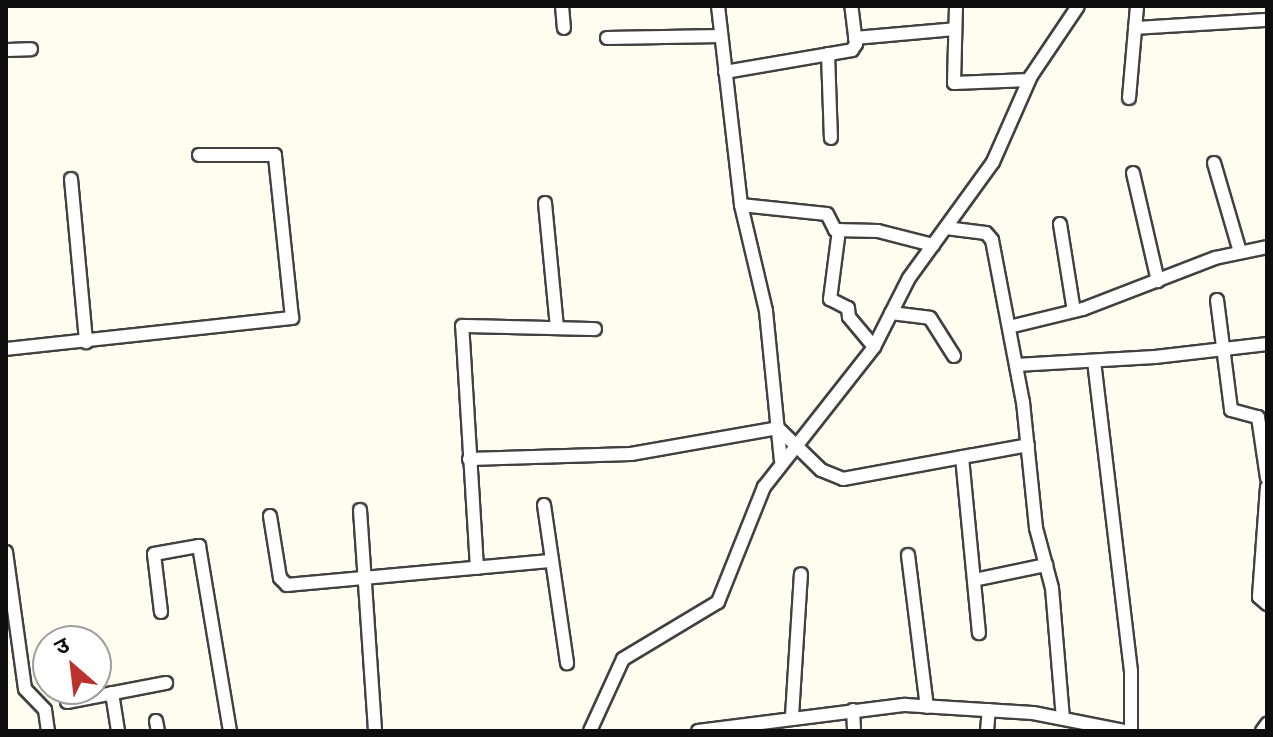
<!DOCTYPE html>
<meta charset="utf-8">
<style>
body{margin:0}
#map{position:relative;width:1273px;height:737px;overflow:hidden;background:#fefdf0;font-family:"IBM Plex Serif","Noto Sans Devanagari",serif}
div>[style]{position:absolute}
.roads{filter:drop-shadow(2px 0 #414141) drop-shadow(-2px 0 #414141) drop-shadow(0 2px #414141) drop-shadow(0 -2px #414141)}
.street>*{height:12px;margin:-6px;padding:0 6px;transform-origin:6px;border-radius:6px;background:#fff}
span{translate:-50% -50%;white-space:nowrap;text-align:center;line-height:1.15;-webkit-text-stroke:8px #fff;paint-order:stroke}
.frame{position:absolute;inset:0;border:8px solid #0e0e0e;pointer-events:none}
.north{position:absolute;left:32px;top:625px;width:80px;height:80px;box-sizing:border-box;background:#fff;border:2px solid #9f9f9f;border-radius:50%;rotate:332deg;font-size:22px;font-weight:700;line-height:32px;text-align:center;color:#0e0e0e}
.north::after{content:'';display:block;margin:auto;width:28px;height:36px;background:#ba322b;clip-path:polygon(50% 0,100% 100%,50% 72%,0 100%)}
</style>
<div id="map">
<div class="roads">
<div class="street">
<i style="left:562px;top:6px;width:22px;rotate:85deg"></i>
<i style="left:718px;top:6px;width:200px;rotate:83.4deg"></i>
<i style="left:741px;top:205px;width:109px;rotate:76.7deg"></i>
<i style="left:766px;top:311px;width:150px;rotate:84.3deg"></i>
<i style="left:956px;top:6px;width:77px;rotate:91.5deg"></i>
<i style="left:954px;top:83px;width:75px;rotate:-2.3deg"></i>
<i style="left:1135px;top:28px;width:132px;rotate:-3.5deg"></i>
<i style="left:607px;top:38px;width:114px;rotate:-1deg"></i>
<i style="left:855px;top:38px;width:100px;rotate:-5.1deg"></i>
<i style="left:6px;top:50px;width:25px;rotate:-2deg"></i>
<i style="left:828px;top:54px;width:84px;rotate:88deg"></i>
<i style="left:725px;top:72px;width:129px;rotate:-9.8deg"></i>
<i style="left:852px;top:50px;width:7px;rotate:-56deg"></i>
<i style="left:856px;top:44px;width:38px;rotate:-97deg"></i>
<i style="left:1129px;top:98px;width:92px;rotate:-85deg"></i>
<i style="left:1214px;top:163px;width:93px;rotate:73.7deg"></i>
<i style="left:1133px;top:173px;width:111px;rotate:77deg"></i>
<i style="left:71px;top:179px;width:164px;rotate:84.7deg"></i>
<i style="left:545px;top:203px;width:125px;rotate:84.5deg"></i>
<i style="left:741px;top:205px;width:86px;rotate:6deg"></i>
<i style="left:827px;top:214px;width:18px;rotate:63deg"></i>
<i style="left:835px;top:230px;width:43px;rotate:1.3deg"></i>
<i style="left:878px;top:231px;width:57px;rotate:14.3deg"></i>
<i style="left:1060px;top:224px;width:88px;rotate:80.9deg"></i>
<i style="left:946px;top:228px;width:40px;rotate:7.1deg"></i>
<i style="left:986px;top:233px;width:9px;rotate:49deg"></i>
<i style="left:992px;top:240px;width:165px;rotate:79.2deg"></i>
<i style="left:1023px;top:402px;width:127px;rotate:84.1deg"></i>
<i style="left:1036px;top:528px;width:62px;rotate:75.1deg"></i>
<i style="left:1052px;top:588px;width:131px;rotate:85.2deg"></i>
<i style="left:839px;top:230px;width:70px;rotate:97.4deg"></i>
<i style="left:830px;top:299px;width:20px;rotate:27deg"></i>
<i style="left:848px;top:308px;width:9px;rotate:84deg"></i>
<i style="left:849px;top:317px;width:39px;rotate:50deg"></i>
<i style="left:1217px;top:300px;width:111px;rotate:82.7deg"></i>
<i style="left:1231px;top:410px;width:28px;rotate:15deg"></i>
<i style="left:1258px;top:417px;width:62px;rotate:81.6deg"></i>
<i style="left:891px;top:313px;width:39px;rotate:7deg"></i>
<i style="left:930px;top:318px;width:45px;rotate:57.7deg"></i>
<i style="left:1009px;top:327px;width:76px;rotate:-13.7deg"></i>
<i style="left:1083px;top:309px;width:142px;rotate:-21.1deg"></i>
<i style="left:1215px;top:258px;width:53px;rotate:-11.9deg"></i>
<i style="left:6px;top:349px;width:288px;rotate:-6.2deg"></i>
<i style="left:292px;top:318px;width:164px;rotate:-96deg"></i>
<i style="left:275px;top:155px;width:76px;rotate:180deg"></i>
<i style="left:1094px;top:361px;width:312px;rotate:83.2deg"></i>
<i style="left:1131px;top:671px;width:60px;rotate:90deg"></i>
<i style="left:1016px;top:365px;width:139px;rotate:-3.3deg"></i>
<i style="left:1155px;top:357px;width:113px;rotate:-6.6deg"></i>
<i style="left:962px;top:457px;width:177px;rotate:84.5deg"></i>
<i style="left:469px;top:459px;width:162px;rotate:-1.8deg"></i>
<i style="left:631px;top:454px;width:149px;rotate:-10deg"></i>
<i style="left:778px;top:428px;width:60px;rotate:44.3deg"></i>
<i style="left:821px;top:470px;width:24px;rotate:22deg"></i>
<i style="left:843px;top:479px;width:188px;rotate:-10.4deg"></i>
<i style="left:1267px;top:487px;width:110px;rotate:94.2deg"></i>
<i style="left:1259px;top:597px;width:11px;rotate:41deg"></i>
<i style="left:544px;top:505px;width:160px;rotate:81.7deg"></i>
<i style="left:360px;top:510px;width:222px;rotate:86.1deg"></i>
<i style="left:270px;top:516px;width:63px;rotate:80.8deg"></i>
<i style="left:280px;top:578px;width:10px;rotate:45deg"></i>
<i style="left:287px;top:585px;width:266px;rotate:-5.2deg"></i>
<i style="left:6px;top:552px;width:138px;rotate:82.1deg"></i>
<i style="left:25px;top:689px;width:29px;rotate:46deg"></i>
<i style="left:45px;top:710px;width:21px;rotate:82deg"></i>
<i style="left:908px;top:555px;width:153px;rotate:82.9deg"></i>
<i style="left:477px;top:568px;width:242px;rotate:-93.5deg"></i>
<i style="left:462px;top:326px;width:133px;rotate:1.3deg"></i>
<i style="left:974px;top:580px;width:74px;rotate:-11.8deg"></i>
<i style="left:161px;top:612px;width:58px;rotate:-96.9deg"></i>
<i style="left:154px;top:554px;width:46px;rotate:-10.1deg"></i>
<i style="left:199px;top:546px;width:188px;rotate:80.5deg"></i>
<i style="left:112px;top:693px;width:38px;rotate:81deg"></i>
<i style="left:67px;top:702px;width:101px;rotate:-10.9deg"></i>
<i style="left:853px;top:710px;width:21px;rotate:87deg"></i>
<i style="left:792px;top:716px;width:142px;rotate:-86.4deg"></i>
<i style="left:156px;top:721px;width:10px;rotate:79deg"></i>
<i style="left:590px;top:731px;width:79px;rotate:-65.4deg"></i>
<i style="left:623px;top:659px;width:111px;rotate:-31deg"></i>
<i style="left:718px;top:602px;width:124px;rotate:-68.2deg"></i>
<i style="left:764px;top:487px;width:178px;rotate:-51.8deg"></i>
<i style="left:874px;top:347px;width:77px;rotate:-63.1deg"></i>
<i style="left:909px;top:278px;width:143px;rotate:-54.1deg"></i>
<i style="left:993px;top:162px;width:94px;rotate:-66.2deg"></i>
<i style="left:1031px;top:76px;width:84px;rotate:-56.1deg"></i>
<i style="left:698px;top:731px;width:209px;rotate:-7.2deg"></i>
<i style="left:905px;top:705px;width:128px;rotate:3.6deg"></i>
<i style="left:1033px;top:713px;width:94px;rotate:11.1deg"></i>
<i style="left:987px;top:731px;width:21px;rotate:-85deg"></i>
<i style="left:1262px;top:731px;width:9px;rotate:-54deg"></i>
</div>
</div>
<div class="frame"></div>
<div class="north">उ</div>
</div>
